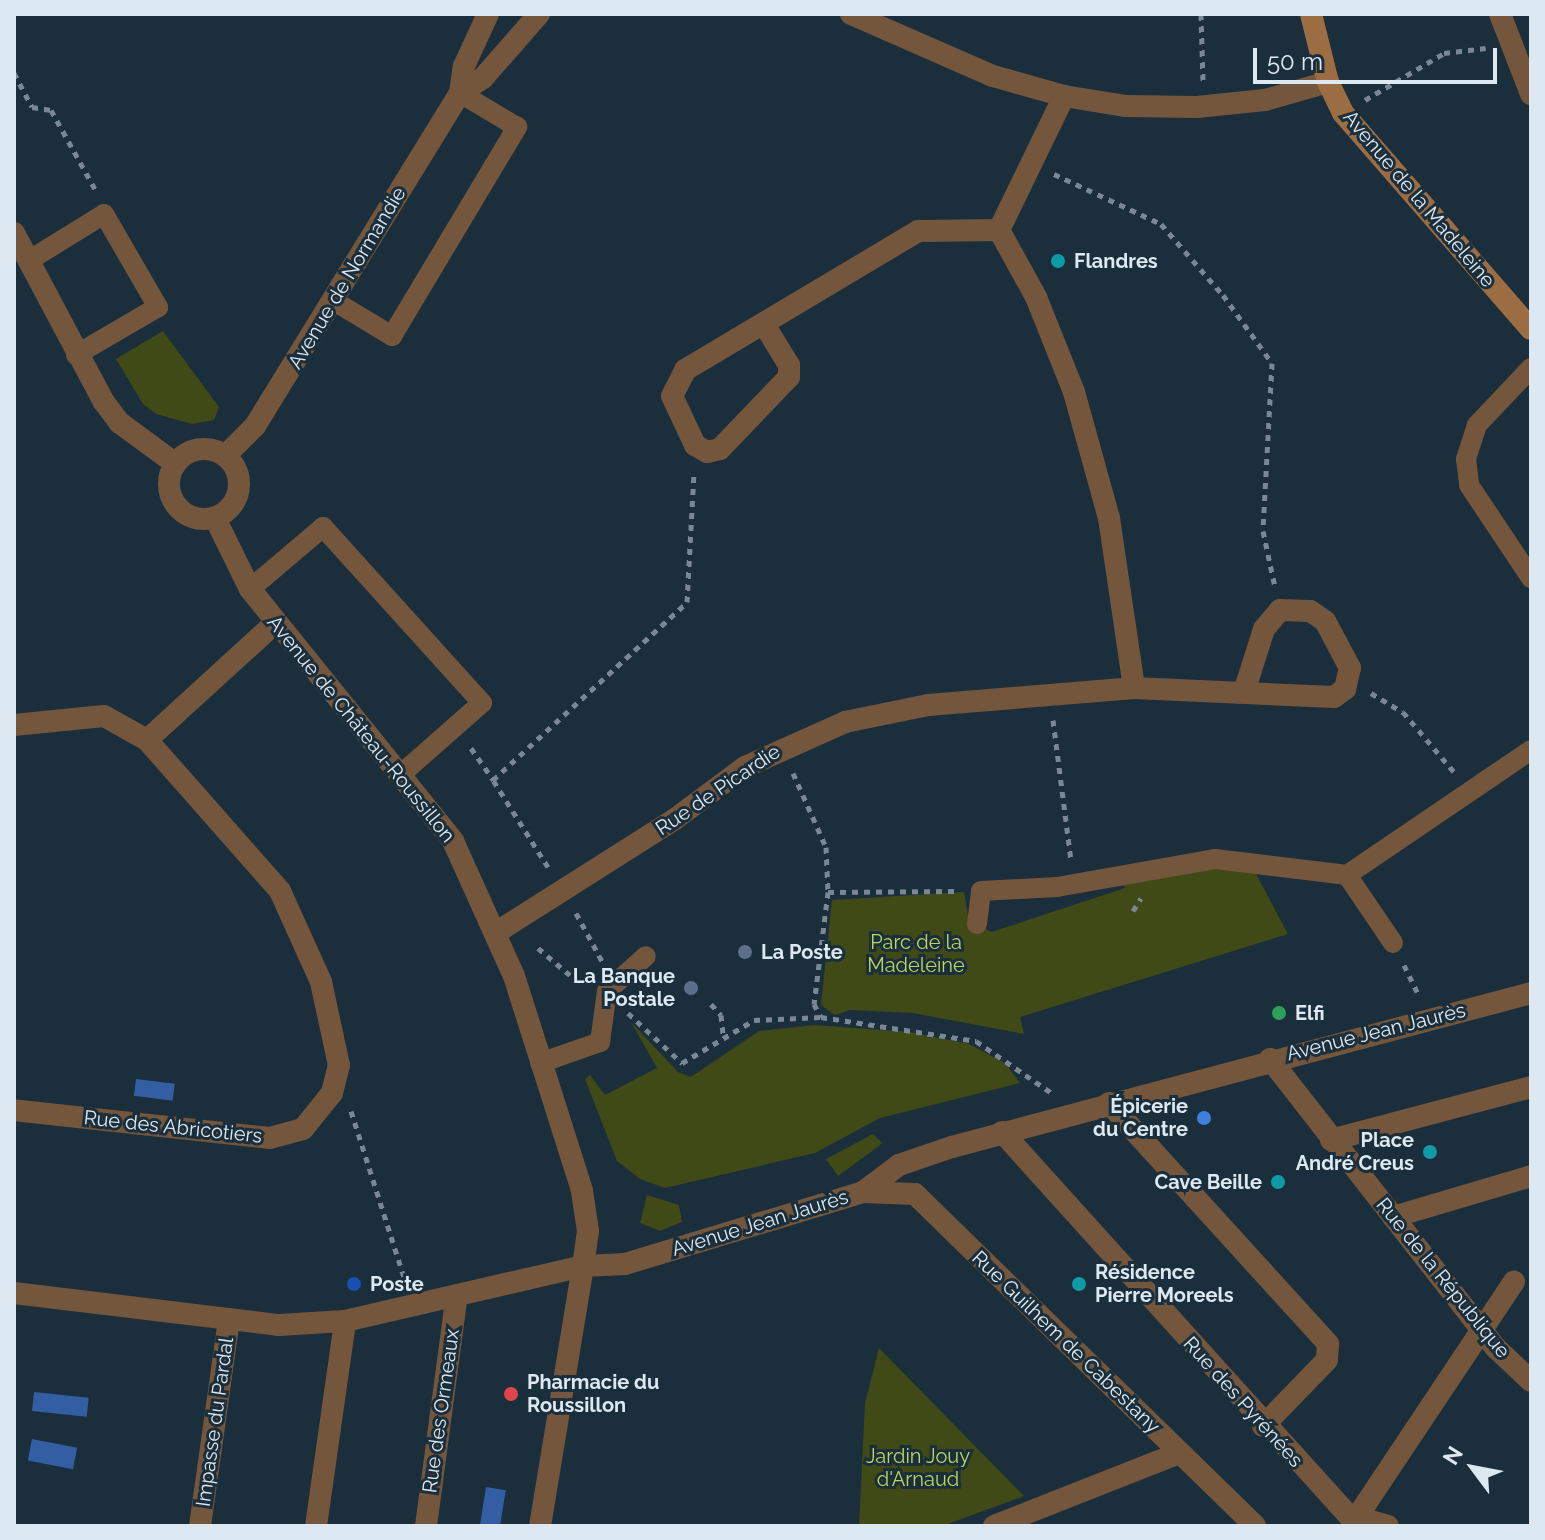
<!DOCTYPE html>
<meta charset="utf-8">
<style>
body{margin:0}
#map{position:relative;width:1545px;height:1540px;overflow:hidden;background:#1b2e3b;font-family:Raleway,sans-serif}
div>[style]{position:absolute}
.green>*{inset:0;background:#3f4a16}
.water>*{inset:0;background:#345ea3;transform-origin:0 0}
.path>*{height:5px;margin-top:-2.5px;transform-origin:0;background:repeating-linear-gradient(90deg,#798894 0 6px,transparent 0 12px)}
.service>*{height:20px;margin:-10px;padding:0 10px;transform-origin:10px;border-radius:10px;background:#74563c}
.minor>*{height:22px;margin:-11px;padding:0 11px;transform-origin:11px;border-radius:11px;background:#74563c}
.tertiary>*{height:22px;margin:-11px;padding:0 11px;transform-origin:11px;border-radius:11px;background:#74563c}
.tertiary>.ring{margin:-11px;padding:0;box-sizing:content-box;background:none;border:22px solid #74563c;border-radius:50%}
.secondary>*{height:22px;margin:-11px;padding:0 11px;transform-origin:11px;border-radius:11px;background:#9c6d43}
.dots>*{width:22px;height:22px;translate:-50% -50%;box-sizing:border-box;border:4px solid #1b2e3b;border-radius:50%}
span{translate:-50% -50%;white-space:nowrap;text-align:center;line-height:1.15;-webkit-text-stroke:6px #1b2e3b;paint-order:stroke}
.street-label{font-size:20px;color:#dde9f2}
.poi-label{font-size:20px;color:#dde9f2;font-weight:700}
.left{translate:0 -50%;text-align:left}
.right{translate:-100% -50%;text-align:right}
.park-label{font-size:20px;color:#bcd75c}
.frame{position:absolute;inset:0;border:16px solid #dde9f2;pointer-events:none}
.north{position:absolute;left:1433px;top:1428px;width:80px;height:80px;-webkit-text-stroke:6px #1b2e3b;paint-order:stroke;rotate:302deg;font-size:22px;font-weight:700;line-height:32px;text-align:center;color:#dde9f2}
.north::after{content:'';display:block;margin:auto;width:28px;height:36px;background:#dde9f2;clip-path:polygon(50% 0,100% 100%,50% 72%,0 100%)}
.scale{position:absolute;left:1253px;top:48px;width:244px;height:36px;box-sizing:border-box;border:4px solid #dde9f2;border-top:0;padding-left:10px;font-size:24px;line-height:28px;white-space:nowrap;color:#dde9f2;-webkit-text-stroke:6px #1b2e3b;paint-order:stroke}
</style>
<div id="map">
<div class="green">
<i style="clip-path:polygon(163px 331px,219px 407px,214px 420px,192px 424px,156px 414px,143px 404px,116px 359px)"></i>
<i style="clip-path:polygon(1219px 863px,1255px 872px,1288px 934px,1020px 1017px,1024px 1034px,913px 1013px,850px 1010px,835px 1015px,821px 1005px,832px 900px,964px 892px,969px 921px,992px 932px,1125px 888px,1121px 882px)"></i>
<i style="clip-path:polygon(631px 1022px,678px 1072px,691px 1077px,759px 1031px,814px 1025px,910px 1032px,969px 1044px,1005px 1063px,1020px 1083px,880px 1118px,815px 1153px,665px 1188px,640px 1179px,617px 1161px,585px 1079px,590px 1075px,605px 1095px,657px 1068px)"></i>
<i style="clip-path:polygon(873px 1134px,882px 1143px,879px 1146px,838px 1176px,826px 1159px)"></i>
<i style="clip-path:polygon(647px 1195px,679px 1205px,682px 1222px,660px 1231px,640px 1223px)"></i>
<i style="clip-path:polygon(879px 1348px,1024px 1496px,942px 1526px,859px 1526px,865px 1403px)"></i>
</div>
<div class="water">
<i style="left:136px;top:1079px;width:39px;height:17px;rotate:7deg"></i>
<i style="left:34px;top:1392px;width:55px;height:19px;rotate:6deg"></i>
<i style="left:32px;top:1439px;width:46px;height:22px;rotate:11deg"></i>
<i style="left:486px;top:1487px;width:20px;height:39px;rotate:9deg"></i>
</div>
<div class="path">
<i style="left:1201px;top:14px;width:67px;rotate:88.3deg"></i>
<i style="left:14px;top:73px;width:38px;rotate:62deg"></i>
<i style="left:32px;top:107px;width:19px;rotate:9deg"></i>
<i style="left:51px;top:110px;width:93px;rotate:60.9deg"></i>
<i style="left:1365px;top:100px;width:92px;rotate:-30.7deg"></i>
<i style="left:1444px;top:53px;width:42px;rotate:-6.8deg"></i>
<i style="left:1054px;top:174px;width:118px;rotate:25deg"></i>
<i style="left:1161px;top:224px;width:94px;rotate:48.9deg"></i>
<i style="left:1223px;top:295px;width:84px;rotate:54.2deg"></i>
<i style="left:1272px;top:363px;width:168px;rotate:93.1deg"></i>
<i style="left:1263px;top:531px;width:57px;rotate:77.9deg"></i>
<i style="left:1371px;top:693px;width:37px;rotate:31deg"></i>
<i style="left:1403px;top:712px;width:80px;rotate:49.6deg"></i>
<i style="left:1053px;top:720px;width:142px;rotate:82.7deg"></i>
<i style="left:471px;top:748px;width:39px;rotate:55deg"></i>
<i style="left:793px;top:773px;width:81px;rotate:66deg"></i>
<i style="left:826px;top:847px;width:45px;rotate:87.5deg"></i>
<i style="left:828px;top:892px;width:128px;rotate:-0.4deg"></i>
<i style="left:548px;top:867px;width:103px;rotate:-122.3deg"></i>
<i style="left:493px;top:780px;width:263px;rotate:-42.5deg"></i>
<i style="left:687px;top:602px;width:128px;rotate:-86.9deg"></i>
<i style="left:828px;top:892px;width:113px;rotate:97.1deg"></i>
<i style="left:814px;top:1004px;width:15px;rotate:62deg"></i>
<i style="left:821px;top:1017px;width:157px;rotate:8.8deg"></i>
<i style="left:976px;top:1041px;width:93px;rotate:34.5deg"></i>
<i style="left:1133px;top:911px;width:15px;rotate:-58deg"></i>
<i style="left:576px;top:913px;width:55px;rotate:61.6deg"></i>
<i style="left:538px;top:948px;width:59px;rotate:40.2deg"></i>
<i style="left:1404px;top:965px;width:34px;rotate:64deg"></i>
<i style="left:711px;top:1004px;width:15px;rotate:48deg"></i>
<i style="left:721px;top:1015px;width:20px;rotate:84deg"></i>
<i style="left:628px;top:1013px;width:74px;rotate:42.8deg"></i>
<i style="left:682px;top:1063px;width:84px;rotate:-30.8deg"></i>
<i style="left:754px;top:1020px;width:67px;rotate:-2.6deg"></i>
<i style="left:351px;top:1111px;width:177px;rotate:72.3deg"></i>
</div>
<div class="service">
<i style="left:28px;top:261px;width:89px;rotate:-31.7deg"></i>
<i style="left:104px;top:214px;width:108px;rotate:59.9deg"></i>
<i style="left:158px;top:307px;width:95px;rotate:149.7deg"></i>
<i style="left:334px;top:301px;width:68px;rotate:31.1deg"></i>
<i style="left:392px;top:336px;width:244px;rotate:-59.1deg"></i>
<i style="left:517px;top:127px;width:66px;rotate:-149.2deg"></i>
<i style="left:1531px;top:368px;width:79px;rotate:133.5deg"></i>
<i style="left:1477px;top:425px;width:36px;rotate:108deg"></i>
<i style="left:1466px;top:459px;width:26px;rotate:83deg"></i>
<i style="left:1469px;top:485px;width:112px;rotate:56.3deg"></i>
<i style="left:250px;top:589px;width:96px;rotate:-40.3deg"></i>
<i style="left:323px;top:527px;width:237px;rotate:47.9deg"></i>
<i style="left:482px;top:703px;width:109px;rotate:138.7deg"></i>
<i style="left:1347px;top:875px;width:222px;rotate:-34.2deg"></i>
<i style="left:977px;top:924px;width:33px;rotate:-83deg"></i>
<i style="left:981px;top:891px;width:76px;rotate:-3deg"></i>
<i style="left:1057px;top:887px;width:160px;rotate:-10deg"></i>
<i style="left:1215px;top:859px;width:133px;rotate:6.9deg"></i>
<i style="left:1347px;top:875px;width:82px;rotate:55.9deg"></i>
<i style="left:540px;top:1063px;width:64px;rotate:-19.3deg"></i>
<i style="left:600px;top:1042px;width:51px;rotate:-82.2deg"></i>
<i style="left:607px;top:991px;width:52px;rotate:-41.9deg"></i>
</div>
<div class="minor">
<i style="left:851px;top:14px;width:155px;rotate:23.6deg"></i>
<i style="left:993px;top:76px;width:74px;rotate:15.7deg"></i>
<i style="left:1064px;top:96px;width:63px;rotate:9.2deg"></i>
<i style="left:1126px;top:106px;width:71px;rotate:0.8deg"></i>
<i style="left:1197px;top:107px;width:68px;rotate:-5.9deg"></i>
<i style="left:1265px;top:100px;width:66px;rotate:-15.9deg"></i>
<i style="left:1500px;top:14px;width:86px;rotate:68.8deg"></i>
<i style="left:460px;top:93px;width:27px;rotate:-33deg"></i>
<i style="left:483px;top:78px;width:85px;rotate:-48.8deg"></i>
<i style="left:999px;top:230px;width:77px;rotate:61.1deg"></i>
<i style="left:1036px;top:297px;width:102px;rotate:68.2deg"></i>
<i style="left:1074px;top:392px;width:131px;rotate:74.5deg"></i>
<i style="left:1109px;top:518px;width:172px;rotate:81.6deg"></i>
<i style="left:999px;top:230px;width:149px;rotate:-64.1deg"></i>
<i style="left:765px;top:326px;width:46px;rotate:58.4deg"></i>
<i style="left:789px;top:365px;width:12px;rotate:90deg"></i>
<i style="left:789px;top:377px;width:100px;rotate:133.8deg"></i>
<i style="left:720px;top:449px;width:13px;rotate:167deg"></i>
<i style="left:707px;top:452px;width:14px;rotate:-150deg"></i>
<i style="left:695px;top:445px;width:54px;rotate:-115.1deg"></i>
<i style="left:672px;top:396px;width:29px;rotate:-63deg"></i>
<i style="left:685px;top:370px;width:271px;rotate:-30.8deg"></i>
<i style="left:918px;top:231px;width:81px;rotate:-0.7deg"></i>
<i style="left:225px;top:456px;width:42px;rotate:-45deg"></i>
<i style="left:255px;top:426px;width:391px;rotate:-58.4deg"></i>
<i style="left:460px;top:93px;width:27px;rotate:-82deg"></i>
<i style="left:464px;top:66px;width:57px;rotate:-65.2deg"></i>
<i style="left:14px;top:725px;width:90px;rotate:-5.7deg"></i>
<i style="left:104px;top:716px;width:49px;rotate:29.2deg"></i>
<i style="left:147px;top:740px;width:201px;rotate:48.6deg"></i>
<i style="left:280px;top:891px;width:100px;rotate:65.7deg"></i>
<i style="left:321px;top:982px;width:85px;rotate:77.8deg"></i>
<i style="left:339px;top:1065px;width:29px;rotate:104deg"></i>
<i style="left:332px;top:1093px;width:46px;rotate:128.9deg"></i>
<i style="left:303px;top:1129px;width:34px;rotate:165deg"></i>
<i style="left:270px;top:1138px;width:258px;rotate:-173.8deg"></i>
<i style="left:147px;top:740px;width:173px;rotate:-42.4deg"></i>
<i style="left:497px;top:932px;width:211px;rotate:-32.4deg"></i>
<i style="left:675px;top:819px;width:87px;rotate:-36.6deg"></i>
<i style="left:745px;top:767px;width:110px;rotate:-24.2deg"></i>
<i style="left:845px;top:722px;width:85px;rotate:-11.6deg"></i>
<i style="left:928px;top:705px;width:207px;rotate:-4.7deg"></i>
<i style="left:1134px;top:688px;width:200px;rotate:2.6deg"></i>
<i style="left:1334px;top:697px;width:14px;rotate:-36deg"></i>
<i style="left:1345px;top:689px;width:22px;rotate:-77deg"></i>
<i style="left:1350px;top:668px;width:53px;rotate:-118deg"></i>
<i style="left:1325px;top:621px;width:18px;rotate:-146deg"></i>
<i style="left:1310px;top:611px;width:30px;rotate:-178deg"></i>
<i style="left:1280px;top:610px;width:25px;rotate:130deg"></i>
<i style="left:1264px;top:629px;width:66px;rotate:107.6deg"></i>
<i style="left:1270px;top:1059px;width:367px;rotate:52deg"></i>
<i style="left:1496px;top:1348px;width:48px;rotate:43.3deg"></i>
<i style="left:1109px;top:1103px;width:326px;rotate:47.7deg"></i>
<i style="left:1328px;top:1344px;width:16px;rotate:94deg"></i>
<i style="left:1327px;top:1360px;width:92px;rotate:134.1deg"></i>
<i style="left:1002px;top:1132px;width:531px;rotate:47.9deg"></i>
<i style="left:1331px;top:1140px;width:207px;rotate:-14.8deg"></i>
<i style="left:863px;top:1192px;width:52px;rotate:2.2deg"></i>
<i style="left:915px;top:1194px;width:475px;rotate:44.3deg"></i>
<i style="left:1393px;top:1217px;width:144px;rotate:-16.5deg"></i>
<i style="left:1357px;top:1517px;width:32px;rotate:16deg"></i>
<i style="left:200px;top:1526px;width:209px;rotate:-82deg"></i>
<i style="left:316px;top:1526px;width:207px;rotate:-81.9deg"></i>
<i style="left:426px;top:1526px;width:233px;rotate:-82.4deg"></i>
<i style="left:540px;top:1526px;width:264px;rotate:-80.6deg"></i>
<i style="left:994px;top:1526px;width:199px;rotate:-21.5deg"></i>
<i style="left:1359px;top:1526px;width:9px;rotate:-103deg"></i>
<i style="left:1357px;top:1517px;width:283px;rotate:-56.3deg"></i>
</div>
<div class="tertiary">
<i style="left:14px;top:233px;width:191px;rotate:62deg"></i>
<i style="left:104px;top:402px;width:26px;rotate:53deg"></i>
<i style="left:120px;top:423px;width:69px;rotate:36.2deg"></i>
<i class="ring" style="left:169px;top:449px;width:48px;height:48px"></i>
<i style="left:215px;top:518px;width:79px;rotate:63.8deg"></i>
<i style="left:250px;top:589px;width:324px;rotate:51.1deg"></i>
<i style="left:453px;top:841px;width:148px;rotate:65.7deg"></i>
<i style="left:514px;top:976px;width:225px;rotate:72.4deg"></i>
<i style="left:582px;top:1191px;width:40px;rotate:81.5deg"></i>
<i style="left:588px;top:1231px;width:35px;rotate:98deg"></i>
<i style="left:14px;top:1293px;width:267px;rotate:6.9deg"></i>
<i style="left:279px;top:1325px;width:66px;rotate:-3.5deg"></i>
<i style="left:345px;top:1321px;width:244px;rotate:-13deg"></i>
<i style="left:583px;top:1266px;width:42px;rotate:-2.7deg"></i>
<i style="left:625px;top:1264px;width:249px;rotate:-16.8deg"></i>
<i style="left:863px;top:1192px;width:45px;rotate:-36.9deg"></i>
<i style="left:899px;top:1165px;width:56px;rotate:-18.8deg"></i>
<i style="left:952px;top:1147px;width:599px;rotate:-14.89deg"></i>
</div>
<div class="secondary">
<i style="left:1311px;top:14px;width:70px;rotate:76deg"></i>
<i style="left:1328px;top:82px;width:34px;rotate:64deg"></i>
<i style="left:1343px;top:113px;width:286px;rotate:49deg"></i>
</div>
<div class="dots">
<i style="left:1058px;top:261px;background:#0f9aa8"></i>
<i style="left:745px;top:952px;background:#5c6f8a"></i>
<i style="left:691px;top:988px;background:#5c6f8a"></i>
<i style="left:1279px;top:1013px;background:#2e9e5b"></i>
<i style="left:1204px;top:1118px;background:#3f7fe0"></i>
<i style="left:1430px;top:1152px;background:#0f9aa8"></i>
<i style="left:1278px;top:1182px;background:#0f9aa8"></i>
<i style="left:354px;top:1284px;background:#1a4fb4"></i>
<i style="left:1079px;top:1284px;background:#0f9aa8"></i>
<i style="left:511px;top:1394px;background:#e0444e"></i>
</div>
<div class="street-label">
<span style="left:1419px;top:199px;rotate:50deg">Avenue de la Madeleine</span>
<span style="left:347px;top:278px;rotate:-59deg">Avenue de Normandie</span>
<span style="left:361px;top:729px;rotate:51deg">Avenue de Château-Roussillon</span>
<span style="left:718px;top:790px;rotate:-34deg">Rue de Picardie</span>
<span style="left:1376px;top:1032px;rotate:-14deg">Avenue Jean Jaurès</span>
<span style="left:173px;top:1127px;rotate:6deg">Rue des Abricotiers</span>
<span style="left:760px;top:1223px;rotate:-17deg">Avenue Jean Jaurès</span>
<span style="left:1443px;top:1278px;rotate:51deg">Rue de la République</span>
<span style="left:1066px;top:1342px;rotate:44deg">Rue Guilhem de Cabestany</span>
<span style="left:1243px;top:1402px;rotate:48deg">Rue des Pyrénées</span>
<span style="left:441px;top:1411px;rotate:-82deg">Rue des Ormeaux</span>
<span style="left:215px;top:1422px;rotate:-82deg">Impasse du Pardal</span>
</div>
<div class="poi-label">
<span class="left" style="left:1074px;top:261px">Flandres</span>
<span class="left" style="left:761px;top:952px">La Poste</span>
<span class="right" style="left:675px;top:988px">La Banque<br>Postale</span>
<span class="left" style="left:1295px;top:1013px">Elfi</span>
<span class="right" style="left:1188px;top:1118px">Épicerie<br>du Centre</span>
<span class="right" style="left:1414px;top:1152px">Place<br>André Creus</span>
<span class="right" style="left:1262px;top:1182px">Cave Beille</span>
<span class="left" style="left:1095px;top:1284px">Résidence<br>Pierre Moreels</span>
<span class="left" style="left:370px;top:1284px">Poste</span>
<span class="left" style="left:527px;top:1394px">Pharmacie du<br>Roussillon</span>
</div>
<div class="park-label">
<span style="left:916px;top:954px">Parc de la<br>Madeleine</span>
<span style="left:918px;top:1468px">Jardin Jouy<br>d'Arnaud</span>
</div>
<div class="frame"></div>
<div class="north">N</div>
<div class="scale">50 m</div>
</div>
